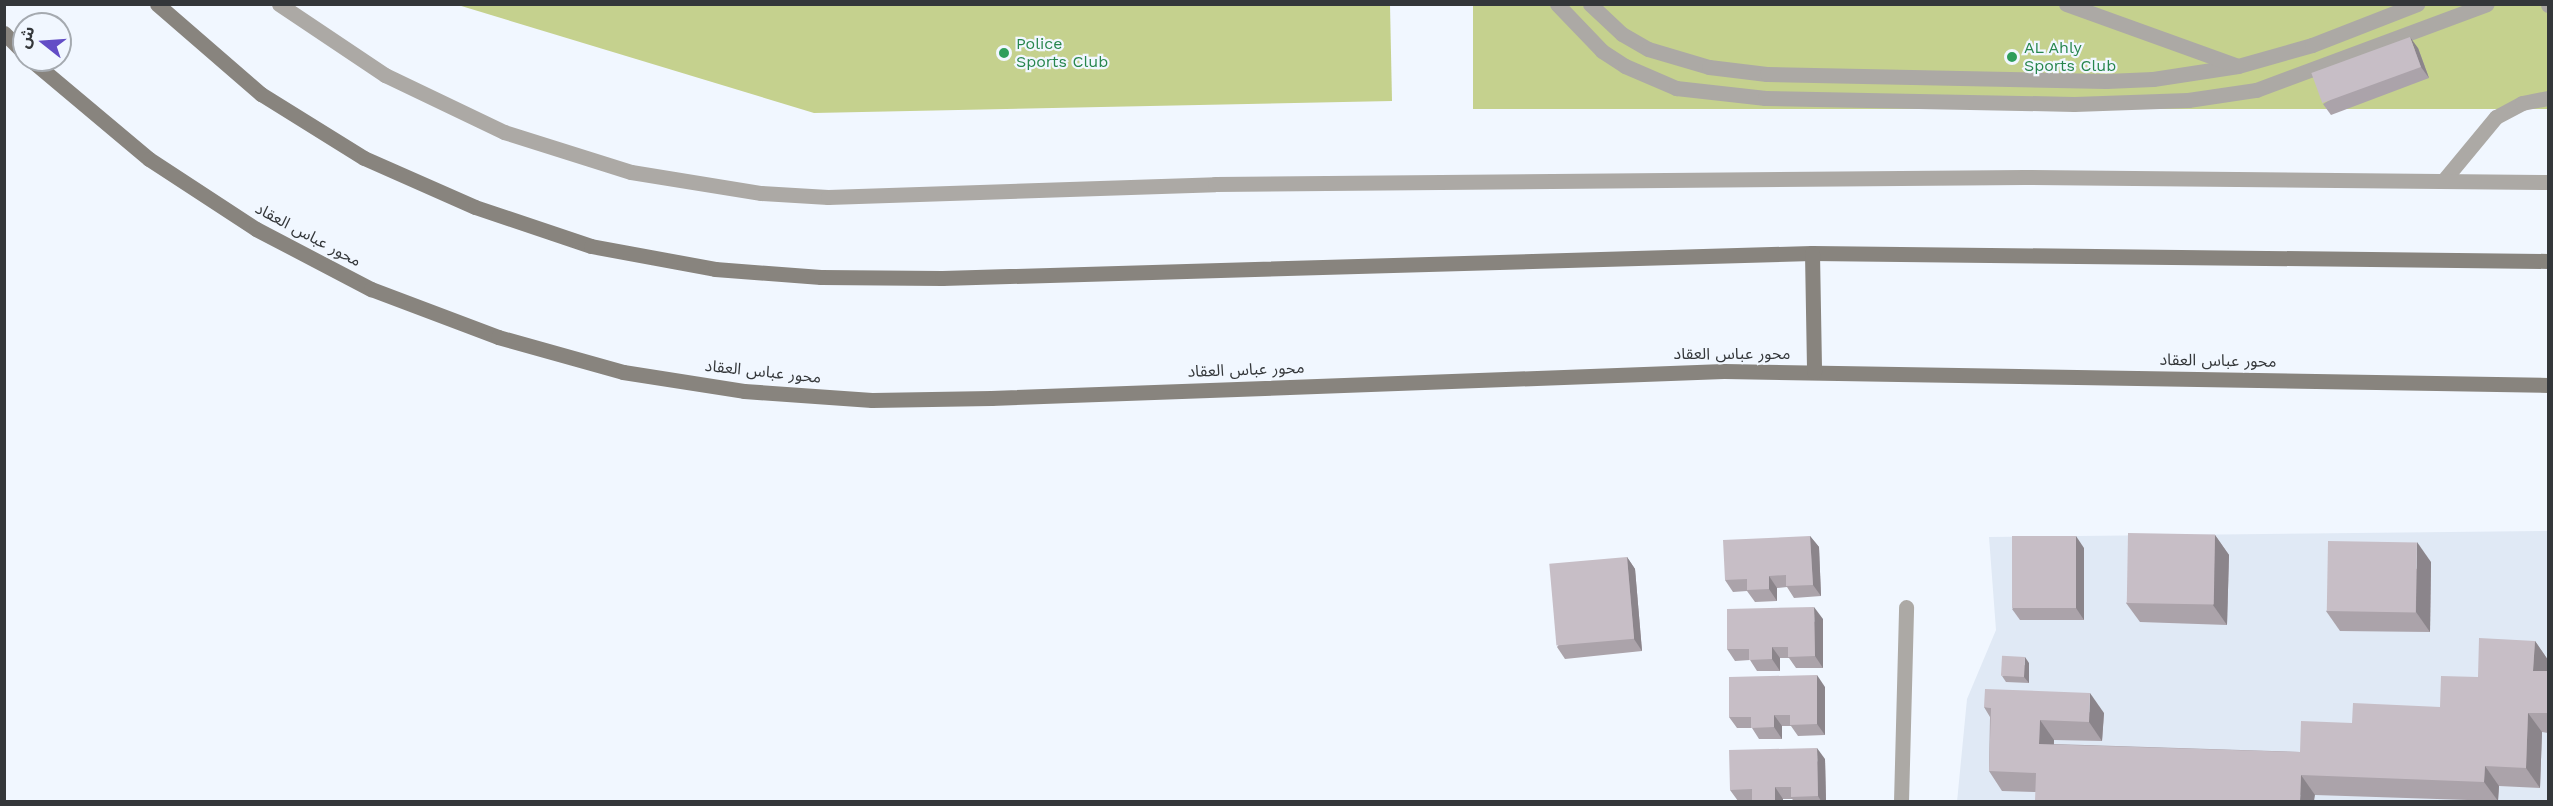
<!DOCTYPE html>
<meta charset="utf-8">
<style>
body{margin:0}
#map{position:relative;width:2553px;height:806px;overflow:hidden;background:#f1f7ff;font-family:"Work Sans","Noto Sans Arabic",sans-serif}
div>[style]{position:absolute}
.built>*{inset:0;background:#e0e9f5}
.green>*{inset:0;background:#c5d18e;transform-origin:0 0}
.lane>*{height:15px;margin:-7.5px;padding:0 7.5px;transform-origin:7.5px;border-radius:7.5px;background:#aca9a5}
.street>*{height:15px;margin:-7.5px;padding:0 7.5px;transform-origin:7.5px;border-radius:7.5px;background:#aca9a5}
.secondary>*{height:15px;margin:-7.5px;padding:0 7.5px;transform-origin:7.5px;border-radius:7.5px;background:#88847e}
.wall>*{inset:0;background:#aba3aa}
.shaded-wall>*{inset:0;background:#8b858b}
.building>*{inset:0;background:#c7bec6;transform-origin:0 0}
.dots>*{width:16px;height:16px;translate:-50% -50%;box-sizing:border-box;border:3px solid #f1f7ff;border-radius:50%}
span{translate:-50% -50%;white-space:nowrap;text-align:center;line-height:1.15;-webkit-text-stroke:4.5px #f1f7ff;paint-order:stroke}
.leisure-label{font-size:16px;color:#27864d}
.left{translate:0 -50%;text-align:left}
.street-label{font-size:16px;color:#34373a}
.frame{position:absolute;inset:0;border:6px solid #34373a;pointer-events:none}
.north{position:absolute;left:12px;top:12px;width:60px;height:60px;box-sizing:border-box;background:#f1f7ff;border:2px solid #a5aab0;border-radius:50%;rotate:287deg;font-size:16px;font-weight:700;line-height:24px;text-align:center;color:#34373a}
.north::after{content:'';display:block;margin:auto;width:21px;height:27px;background:#634dc6;clip-path:polygon(50% 0,100% 100%,50% 72%,0 100%)}
</style>
<div id="map">
<div class="built">
<i style="clip-path:polygon(2548px 531px,2548px 801px,1957px 802px,1967px 699px,1996px 630px,1989px 537px)"></i>
</div>
<div class="green">
<i style="clip-path:polygon(458px 5px,1390px 5px,1392px 101px,814px 113px)"></i>
<i style="left:1473px;top:5px;width:1075px;height:104px"></i>
</div>
<div class="lane">
<i style="left:1557px;top:4px;width:65px;rotate:46.2deg"></i>
<i style="left:1602px;top:51px;width:27px;rotate:33deg"></i>
<i style="left:1625px;top:66px;width:56px;rotate:23.3deg"></i>
<i style="left:1676px;top:88px;width:90px;rotate:6.4deg"></i>
<i style="left:1765px;top:98px;width:309px;rotate:1.1deg"></i>
<i style="left:2074px;top:104px;width:114px;rotate:-2deg"></i>
<i style="left:2188px;top:100px;width:69px;rotate:-8.4deg"></i>
<i style="left:2256px;top:90px;width:246px;rotate:-20.4deg"></i>
<i style="left:1590px;top:4px;width:44px;rotate:43.2deg"></i>
<i style="left:1622px;top:34px;width:30px;rotate:30deg"></i>
<i style="left:1648px;top:49px;width:64px;rotate:16.4deg"></i>
<i style="left:1709px;top:67px;width:58px;rotate:6.9deg"></i>
<i style="left:1767px;top:74px;width:339px;rotate:1.2deg"></i>
<i style="left:2106px;top:81px;width:47px;rotate:-2.4deg"></i>
<i style="left:2153px;top:79px;width:86px;rotate:-8.7deg"></i>
<i style="left:2238px;top:66px;width:77px;rotate:-15.8deg"></i>
<i style="left:2312px;top:45px;width:113px;rotate:-21.3deg"></i>
<i style="left:2066px;top:4px;width:180px;rotate:19.8deg"></i>
<i style="left:2548px;top:4px;width:1px;rotate:90deg"></i>
<i style="left:2443px;top:181px;width:83px;rotate:-50.4deg"></i>
<i style="left:2496px;top:117px;width:30px;rotate:-28deg"></i>
<i style="left:2522px;top:103px;width:26px;rotate:-11deg"></i>
</div>
<div class="street">
<i style="left:279px;top:4px;width:128px;rotate:33.8deg"></i>
<i style="left:385px;top:75px;width:132px;rotate:25.6deg"></i>
<i style="left:504px;top:132px;width:133px;rotate:17.5deg"></i>
<i style="left:631px;top:172px;width:132px;rotate:9.2deg"></i>
<i style="left:761px;top:193px;width:67px;rotate:3.4deg"></i>
<i style="left:828px;top:197px;width:387px;rotate:-1.9deg"></i>
<i style="left:1215px;top:184px;width:809px;rotate:-0.5deg"></i>
<i style="left:2024px;top:177px;width:524px;rotate:0.55deg"></i>
<i style="left:1901px;top:802px;width:195px;rotate:-88.5deg"></i>
</div>
<div class="secondary">
<i style="left:157px;top:4px;width:138px;rotate:40.9deg"></i>
<i style="left:261px;top:94px;width:121px;rotate:31.9deg"></i>
<i style="left:364px;top:158px;width:121px;rotate:23.8deg"></i>
<i style="left:475px;top:207px;width:122px;rotate:18.6deg"></i>
<i style="left:591px;top:246px;width:126px;rotate:10.5deg"></i>
<i style="left:715px;top:269px;width:106px;rotate:4.3deg"></i>
<i style="left:821px;top:277px;width:121px;rotate:0.5deg"></i>
<i style="left:942px;top:278px;width:870px;rotate:-1.65deg"></i>
<i style="left:1812px;top:253px;width:736px;rotate:0.62deg"></i>
<i style="left:4px;top:33px;width:28px;rotate:45deg"></i>
<i style="left:31px;top:60px;width:154px;rotate:40deg"></i>
<i style="left:149px;top:159px;width:128px;rotate:33.2deg"></i>
<i style="left:256px;top:229px;width:130px;rotate:27.6deg"></i>
<i style="left:371px;top:289px;width:136px;rotate:20.7deg"></i>
<i style="left:498px;top:337px;width:130px;rotate:15.6deg"></i>
<i style="left:623px;top:372px;width:122px;rotate:8.9deg"></i>
<i style="left:744px;top:391px;width:128px;rotate:4deg"></i>
<i style="left:872px;top:400px;width:119px;rotate:-1deg"></i>
<i style="left:991px;top:398px;width:733px;rotate:-2.11deg"></i>
<i style="left:1724px;top:371px;width:824px;rotate:0.97deg"></i>
<i style="left:1812px;top:253px;width:119px;rotate:89deg"></i>
</div>
<div class="wall">
<i style="clip-path:polygon(2418px 48px,2429px 78px,2331px 115px,2323px 104px)"></i>
<i style="clip-path:polygon(2215px 535px,2229px 555px,2227px 625px,2140px 622px,2126px 603px)"></i>
<i style="clip-path:polygon(1810px 536px,1819px 547px,1821px 596px,1794px 598px,1787px 587px,1777px 588px,1777px 601px,1755px 602px,1747px 591px,1733px 592px,1725px 580px)"></i>
<i style="clip-path:polygon(2084px 548px,2084px 620px,2020px 620px,2012px 609px)"></i>
<i style="clip-path:polygon(1627px 557px,1635px 569px,1642px 651px,1565px 659px,1557px 647px)"></i>
<i style="clip-path:polygon(2431px 562px,2430px 632px,2340px 631px,2326px 611px)"></i>
<i style="clip-path:polygon(1823px 619px,1823px 668px,1796px 668px,1789px 658px,1780px 658px,1780px 671px,1757px 671px,1750px 660px,1735px 661px,1727px 649px)"></i>
<i style="clip-path:polygon(2535px 641px,2548px 660px,2548px 733px,2542px 732px,2540px 788px,2499px 786px,2498px 801px,2315px 795px,2036px 792px,2002px 791px,1989px 771px,1990px 717px,1984px 707px,2104px 713px,2102px 741px,2054px 740px,2054px 744px,2300px 752px,2352px 723px,2440px 707px,2478px 677px)"></i>
<i style="clip-path:polygon(2029px 663px,2029px 683px,2006px 682px,2002px 676px)"></i>
<i style="clip-path:polygon(1825px 687px,1825px 735px,1798px 736px,1791px 726px,1782px 726px,1782px 739px,1759px 739px,1752px 728px,1737px 728px,1729px 717px)"></i>
<i style="clip-path:polygon(1825px 759px,1826px 801px,1794px 801px,1792px 799px,1783px 799px,1783px 801px,1738px 801px,1730px 790px)"></i>
</div>
<div class="shaded-wall">
<i style="clip-path:polygon(2410px 37px,2418px 48px,2429px 78px,2421px 67px)"></i>
<i style="clip-path:polygon(2215px 535px,2229px 555px,2227px 625px,2213px 605px)"></i>
<i style="clip-path:polygon(1810px 536px,1819px 547px,1821px 596px,1813px 585px)"></i>
<i style="clip-path:polygon(2076px 536px,2084px 548px,2084px 620px,2076px 608px)"></i>
<i style="clip-path:polygon(2417px 542px,2431px 562px,2430px 632px,2416px 612px)"></i>
<i style="clip-path:polygon(1627px 557px,1635px 569px,1642px 651px,1634px 639px)"></i>
<i style="clip-path:polygon(1769px 576px,1777px 588px,1777px 601px,1769px 589px)"></i>
<i style="clip-path:polygon(1814px 607px,1823px 619px,1823px 668px,1815px 656px)"></i>
<i style="clip-path:polygon(2535px 641px,2548px 660px,2547px 691px,2533px 671px)"></i>
<i style="clip-path:polygon(1772px 647px,1780px 658px,1780px 671px,1772px 659px)"></i>
<i style="clip-path:polygon(2025px 657px,2029px 663px,2029px 683px,2024px 677px)"></i>
<i style="clip-path:polygon(1817px 675px,1825px 687px,1825px 735px,1817px 724px)"></i>
<i style="clip-path:polygon(2090px 693px,2104px 713px,2102px 741px,2089px 722px)"></i>
<i style="clip-path:polygon(2528px 713px,2542px 732px,2540px 788px,2526px 768px)"></i>
<i style="clip-path:polygon(1774px 715px,1782px 726px,1782px 739px,1774px 727px)"></i>
<i style="clip-path:polygon(2040px 720px,2054px 740px,2053px 763px,2039px 744px)"></i>
<i style="clip-path:polygon(1817px 748px,1825px 759px,1826px 801px,1821px 801px,1818px 796px)"></i>
<i style="clip-path:polygon(2485px 766px,2499px 786px,2498px 801px,2484px 782px)"></i>
<i style="clip-path:polygon(2301px 775px,2315px 795px,2314px 801px,2300px 801px)"></i>
<i style="clip-path:polygon(1775px 787px,1783px 799px,1783px 801px,1776px 801px,1775px 800px)"></i>
</div>
<div class="building">
<i style="left:2410px;top:37px;width:32px;height:105px;rotate:70deg"></i>
<i style="left:2128px;top:533px;width:87px;height:70px;rotate:1deg"></i>
<i style="clip-path:polygon(1810px 536px,1813px 585px,1786px 586px,1786px 575px,1769px 576px,1769px 589px,1747px 590px,1747px 579px,1725px 580px,1723px 540px)"></i>
<i style="left:2076px;top:536px;width:72px;height:64px;rotate:90deg"></i>
<i style="left:2328px;top:541px;width:89px;height:70px;rotate:1deg"></i>
<i style="left:1627px;top:557px;width:82px;height:78px;rotate:85deg"></i>
<i style="clip-path:polygon(1814px 607px,1815px 656px,1788px 657px,1788px 647px,1772px 647px,1772px 659px,1749px 660px,1749px 649px,1727px 649px,1727px 609px)"></i>
<i style="clip-path:polygon(2479px 638px,2535px 641px,2533px 671px,2548px 671px,2548px 713px,2528px 713px,2526px 768px,2485px 766px,2484px 782px,2301px 775px,2300px 801px,2035px 801px,2036px 773px,1989px 771px,1991px 708px,1984px 707px,1985px 689px,2090px 693px,2089px 722px,2040px 720px,2039px 744px,2300px 752px,2301px 721px,2352px 723px,2353px 703px,2440px 707px,2441px 676px,2478px 677px)"></i>
<i style="left:2025px;top:657px;width:20px;height:23px;rotate:93deg"></i>
<i style="clip-path:polygon(1817px 675px,1817px 724px,1790px 725px,1790px 715px,1774px 715px,1774px 727px,1751px 728px,1751px 717px,1729px 717px,1729px 677px)"></i>
<i style="clip-path:polygon(1817px 748px,1818px 796px,1791px 797px,1791px 787px,1775px 787px,1775px 800px,1752px 801px,1752px 789px,1730px 790px,1729px 750px)"></i>
</div>
<div class="dots">
<i style="left:1004px;top:53px;background:#2e9e5b"></i>
<i style="left:2012px;top:57px;background:#2e9e5b"></i>
</div>
<div class="leisure-label">
<span class="left" style="left:1016px;top:53px">Police<br>Sports Club</span>
<span class="left" style="left:2024px;top:57px">AL Ahly<br>Sports Club</span>
</div>
<div class="street-label">
<span style="left:308px;top:235px;rotate:28deg">محور عباس العقاد</span>
<span style="left:1732px;top:354px">محور عباس العقاد</span>
<span style="left:2218px;top:361px;rotate:1deg">محور عباس العقاد</span>
<span style="left:1246px;top:370px;rotate:-2deg">محور عباس العقاد</span>
<span style="left:763px;top:372px;rotate:6deg">محور عباس العقاد</span>
</div>
<div class="frame"></div>
<div class="north">ش</div>
</div>
